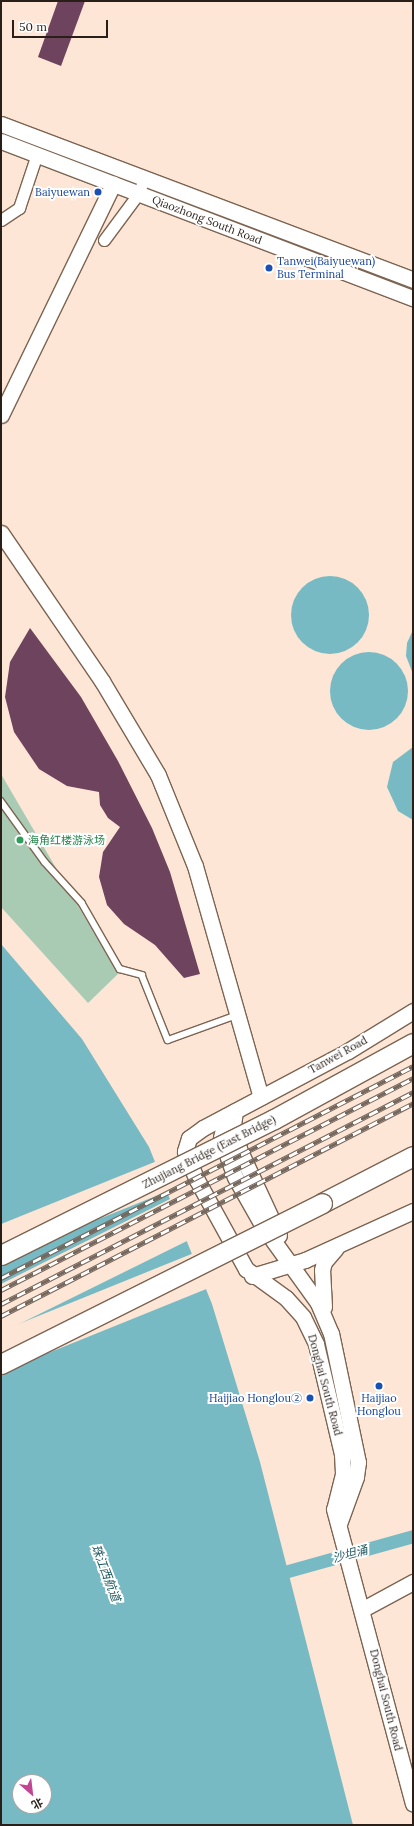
<!DOCTYPE html>
<meta charset="utf-8">
<style>
body{margin:0}
#map{position:relative;width:414px;height:1826px;overflow:hidden;background:#fde6d6;font-family:Lora,"Noto Sans SC",serif}
div>[style]{position:absolute}
.green>*{inset:0;background:#a9cbb4}
.water>*{inset:0;background:#77bac3}
.round{border-radius:50%}
.pier>*{inset:0;background:#fde6d6;transform-origin:0 0}
.canal>*{height:13px;margin:-6.5px;padding:0 6.5px;transform-origin:6.5px;border-radius:6.5px;background:#77bac3}
.building>*{inset:0;background:#6e435d}
.roads{filter:drop-shadow(1px 0 #7c6452) drop-shadow(-1px 0 #7c6452) drop-shadow(0 1px #7c6452) drop-shadow(0 -1px #7c6452)}
.lane>*{height:5.5px;margin:-2.75px;padding:0 2.75px;transform-origin:2.75px;border-radius:2.75px;background:#fff}
.street>*{height:11px;margin:-5.5px;padding:0 5.5px;transform-origin:5.5px;border-radius:5.5px;background:#fff}
.secondary>*{height:15px;margin:-7.5px;padding:0 7.5px;transform-origin:7.5px;border-radius:7.5px;background:#fff}
.highway>*{height:19px;margin:-9.5px;padding:0 9.5px;transform-origin:9.5px;border-radius:9.5px;background:#fff}
.rail>*{height:4.5px;margin-top:-2.25px;transform-origin:0;background:repeating-linear-gradient(90deg,#fff 0 9px,#76675d 0 18px);box-sizing:border-box;border-block:1px solid #76675d}
.bridges{filter:drop-shadow(1px 0 #7c6452) drop-shadow(-1px 0 #7c6452) drop-shadow(0 1px #7c6452) drop-shadow(0 -1px #7c6452)}
.highway-bridge>*{height:19px;margin:-9.5px;padding:0 9.5px;transform-origin:9.5px;border-radius:9.5px;background:#fff}
.dots>*{width:11px;height:11px;translate:-50% -50%;box-sizing:border-box;border:2px solid #fff;border-radius:50%}
span{translate:-50% -50%;white-space:nowrap;text-align:center;line-height:1.15;-webkit-text-stroke:4px #fff;paint-order:stroke}
.transit-label{font-size:11px;color:#164399}
.right{translate:-100% -50%;text-align:right}
.left{translate:0 -50%;text-align:left}
.street-label{font-size:11px;color:#291f18}
.leisure-label{font-size:11px;color:#27864d}
.water-label{font-size:12px;color:#1e585f;font-style:italic}
.frame{position:absolute;inset:0;border:2px solid #291f18;pointer-events:none}
.north{position:absolute;left:12px;top:1774px;width:40px;height:40px;box-sizing:border-box;background:#fff;border:1px solid #a9a5a3;border-radius:50%;rotate:152deg;font-size:11px;font-weight:700;line-height:16px;text-align:center;color:#291f18}
.north::after{content:'';display:block;margin:auto;width:14px;height:18px;background:#c24593;clip-path:polygon(50% 0,100% 100%,50% 72%,0 100%)}
.scale{position:absolute;left:12px;top:20px;width:96px;height:18px;box-sizing:border-box;border:2px solid #291f18;border-top:0;padding-left:5px;font-size:12px;line-height:14px;white-space:nowrap;color:#291f18;-webkit-text-stroke:3px #fff;paint-order:stroke}
</style>
<div id="map">
<div class="green">
<i style="clip-path:polygon(1px 774px,118px 974px,88px 1003px,1px 907px)"></i>
</div>
<div class="water">
<i class="round" style="left:291px;top:576px;width:78px;height:78px"></i>
<i style="clip-path:polygon(413px 630px,413px 674px,406px 656px,407px 643px)"></i>
<i class="round" style="left:330px;top:652px;width:78px;height:78px"></i>
<i style="clip-path:polygon(413px 747px,413px 820px,398px 811px,387px 787px,393px 762px)"></i>
<i style="clip-path:polygon(evenodd,1px 944px,82px 1039px,149px 1147px,212px 1304px,260px 1462px,353px 1825px,1px 1825px,1px 944px,20px 1782px,44px 1782px,44px 1806px,20px 1806px,20px 1782px)"></i>
</div>
<div class="pier">
<i style="left:157px;top:1161px;width:32px;height:174px;rotate:68deg"></i>
<i style="clip-path:polygon(172px 1198px,189px 1240px,1px 1333px,1px 1284px)"></i>
<i style="left:194px;top:1253px;width:38px;height:216px;rotate:68deg"></i>
</div>
<div class="canal">
<i style="left:288px;top:1571px;width:130px;rotate:-15.6deg"></i>
</div>
<div class="building">
<i style="clip-path:polygon(58px 1px,85px 1px,61px 66px,38px 57px)"></i>
<i style="clip-path:polygon(30px 628px,81px 697px,118px 761px,152px 828px,170px 872px,200px 974px,184px 978px,155px 945px,124px 924px,107px 905px,99px 877px,103px 852px,120px 827px,108px 818px,100px 805px,99px 792px,67px 786px,39px 769px,14px 732px,5px 697px,10px 662px)"></i>
</div>
<div class="roads">
<div class="lane">
<i style="left:1px;top:801px;width:75px;rotate:54.2deg"></i>
<i style="left:45px;top:862px;width:55px;rotate:47.9deg"></i>
<i style="left:82px;top:903px;width:76px;rotate:60.1deg"></i>
<i style="left:120px;top:969px;width:23px;rotate:15deg"></i>
<i style="left:142px;top:975px;width:70px;rotate:68.2deg"></i>
<i style="left:168px;top:1040px;width:73px;rotate:-19.9deg"></i>
</div>
<div class="street">
<i style="left:1px;top:220px;width:22px;rotate:-34deg"></i>
<i style="left:19px;top:208px;width:57px;rotate:-71.6deg"></i>
<i style="left:104px;top:240px;width:57px;rotate:-53.5deg"></i>
<i style="left:138px;top:194px;width:18px;rotate:-68deg"></i>
</div>
<div class="secondary">
<i style="left:1px;top:124px;width:441px;rotate:20.7deg"></i>
<i style="left:1px;top:141px;width:441px;rotate:20.9deg"></i>
<i style="left:1px;top:415px;width:257px;rotate:-64.1deg"></i>
<i style="left:1px;top:533px;width:179px;rotate:55.7deg"></i>
<i style="left:102px;top:681px;width:109px;rotate:59.2deg"></i>
<i style="left:158px;top:775px;width:98px;rotate:67.9deg"></i>
<i style="left:195px;top:866px;width:240px;rotate:74.1deg"></i>
<i style="left:413px;top:1011px;width:76px;rotate:148.4deg"></i>
<i style="left:348px;top:1051px;width:164px;rotate:152deg"></i>
<i style="left:203px;top:1128px;width:17px;rotate:144deg"></i>
<i style="left:189px;top:1138px;width:14px;rotate:107deg"></i>
<i style="left:185px;top:1151px;width:31px;rotate:68deg"></i>
<i style="left:197px;top:1180px;width:102px;rotate:61.2deg"></i>
<i style="left:246px;top:1269px;width:49px;rotate:35.9deg"></i>
<i style="left:286px;top:1298px;width:25px;rotate:48deg"></i>
<i style="left:303px;top:1317px;width:30px;rotate:64deg"></i>
<i style="left:316px;top:1344px;width:113px;rotate:76.7deg"></i>
<i style="left:342px;top:1454px;width:20px;rotate:87deg"></i>
<i style="left:343px;top:1474px;width:36px;rotate:104deg"></i>
<i style="left:334px;top:1509px;width:305px;rotate:75deg"></i>
<i style="left:235px;top:1111px;width:15px;rotate:98deg"></i>
<i style="left:233px;top:1126px;width:24px;rotate:75deg"></i>
<i style="left:239px;top:1149px;width:95px;rotate:65.1deg"></i>
<i style="left:226px;top:1116px;width:23px;rotate:103deg"></i>
<i style="left:221px;top:1138px;width:41px;rotate:70.3deg"></i>
<i style="left:235px;top:1177px;width:55px;rotate:60.6deg"></i>
<i style="left:262px;top:1225px;width:96px;rotate:54.3deg"></i>
<i style="left:318px;top:1303px;width:33px;rotate:67deg"></i>
<i style="left:331px;top:1333px;width:132px;rotate:78.2deg"></i>
<i style="left:358px;top:1462px;width:15px;rotate:98deg"></i>
<i style="left:356px;top:1477px;width:50px;rotate:109.9deg"></i>
<i style="left:252px;top:1276px;width:55px;rotate:-16.8deg"></i>
<i style="left:305px;top:1260px;width:119px;rotate:-24.4deg"></i>
<i style="left:324px;top:1307px;width:37px;rotate:-93deg"></i>
<i style="left:322px;top:1270px;width:8px;rotate:-76deg"></i>
<i style="left:324px;top:1262px;width:18px;rotate:-49deg"></i>
<i style="left:363px;top:1609px;width:57px;rotate:-28.4deg"></i>
</div>
<div class="highway">
<i style="left:322px;top:1203px;width:102px;rotate:-27.3deg"></i>
</div>
</div>
<div class="rail">
<i style="left:1px;top:1278px;width:463px;rotate:-27.2deg"></i>
<i style="left:1px;top:1290px;width:463px;rotate:-27.2deg"></i>
<i style="left:1px;top:1304px;width:463px;rotate:-27.2deg"></i>
<i style="left:1px;top:1316px;width:464px;rotate:-27.3deg"></i>
</div>
<div class="bridges">
<div class="highway-bridge">
<i style="left:1px;top:1255px;width:305px;rotate:-26.5deg"></i>
<i style="left:274px;top:1119px;width:158px;rotate:-28.7deg"></i>
<i style="left:1px;top:1364px;width:359px;rotate:-26.6deg"></i>
</div>
</div>
<div class="dots">
<i style="left:98px;top:192px;background:#1a4fb4"></i>
<i style="left:269px;top:268px;background:#1a4fb4"></i>
<i style="left:20px;top:840px;background:#2e9e5b"></i>
<i style="left:379px;top:1386px;background:#1a4fb4"></i>
<i style="left:310px;top:1398px;background:#1a4fb4"></i>
</div>
<div class="transit-label">
<span class="right" style="left:90px;top:192px">Baiyuewan</span>
<span class="left" style="left:277px;top:268px">Tanwei(Baiyuewan)<br>Bus Terminal</span>
<span class="right" style="left:302px;top:1398px">Haijiao Honglou②</span>
<span style="left:379px;top:1405px">Haijiao<br>Honglou</span>
</div>
<div class="street-label">
<span style="left:207px;top:220px;rotate:21deg">Qiaozhong South Road</span>
<span style="left:338px;top:1055px;rotate:-29deg">Tanwei Road</span>
<span style="left:209px;top:1152px;rotate:-27deg">Zhujiang Bridge (East Bridge)</span>
<span style="left:325px;top:1385px;rotate:75deg">Donghai South Road</span>
<span style="left:386px;top:1700px;rotate:76deg">Donghai South Road</span>
</div>
<div class="leisure-label">
<span class="left" style="left:28px;top:840px">海角红楼游泳场</span>
</div>
<div class="water-label">
<span style="left:350px;top:1554px;rotate:-15deg">沙坦涌</span>
<span style="left:106px;top:1573px;rotate:69deg">珠江西航道</span>
</div>
<div class="frame"></div>
<div class="north">北</div>
<div class="scale">50 m</div>
</div>
